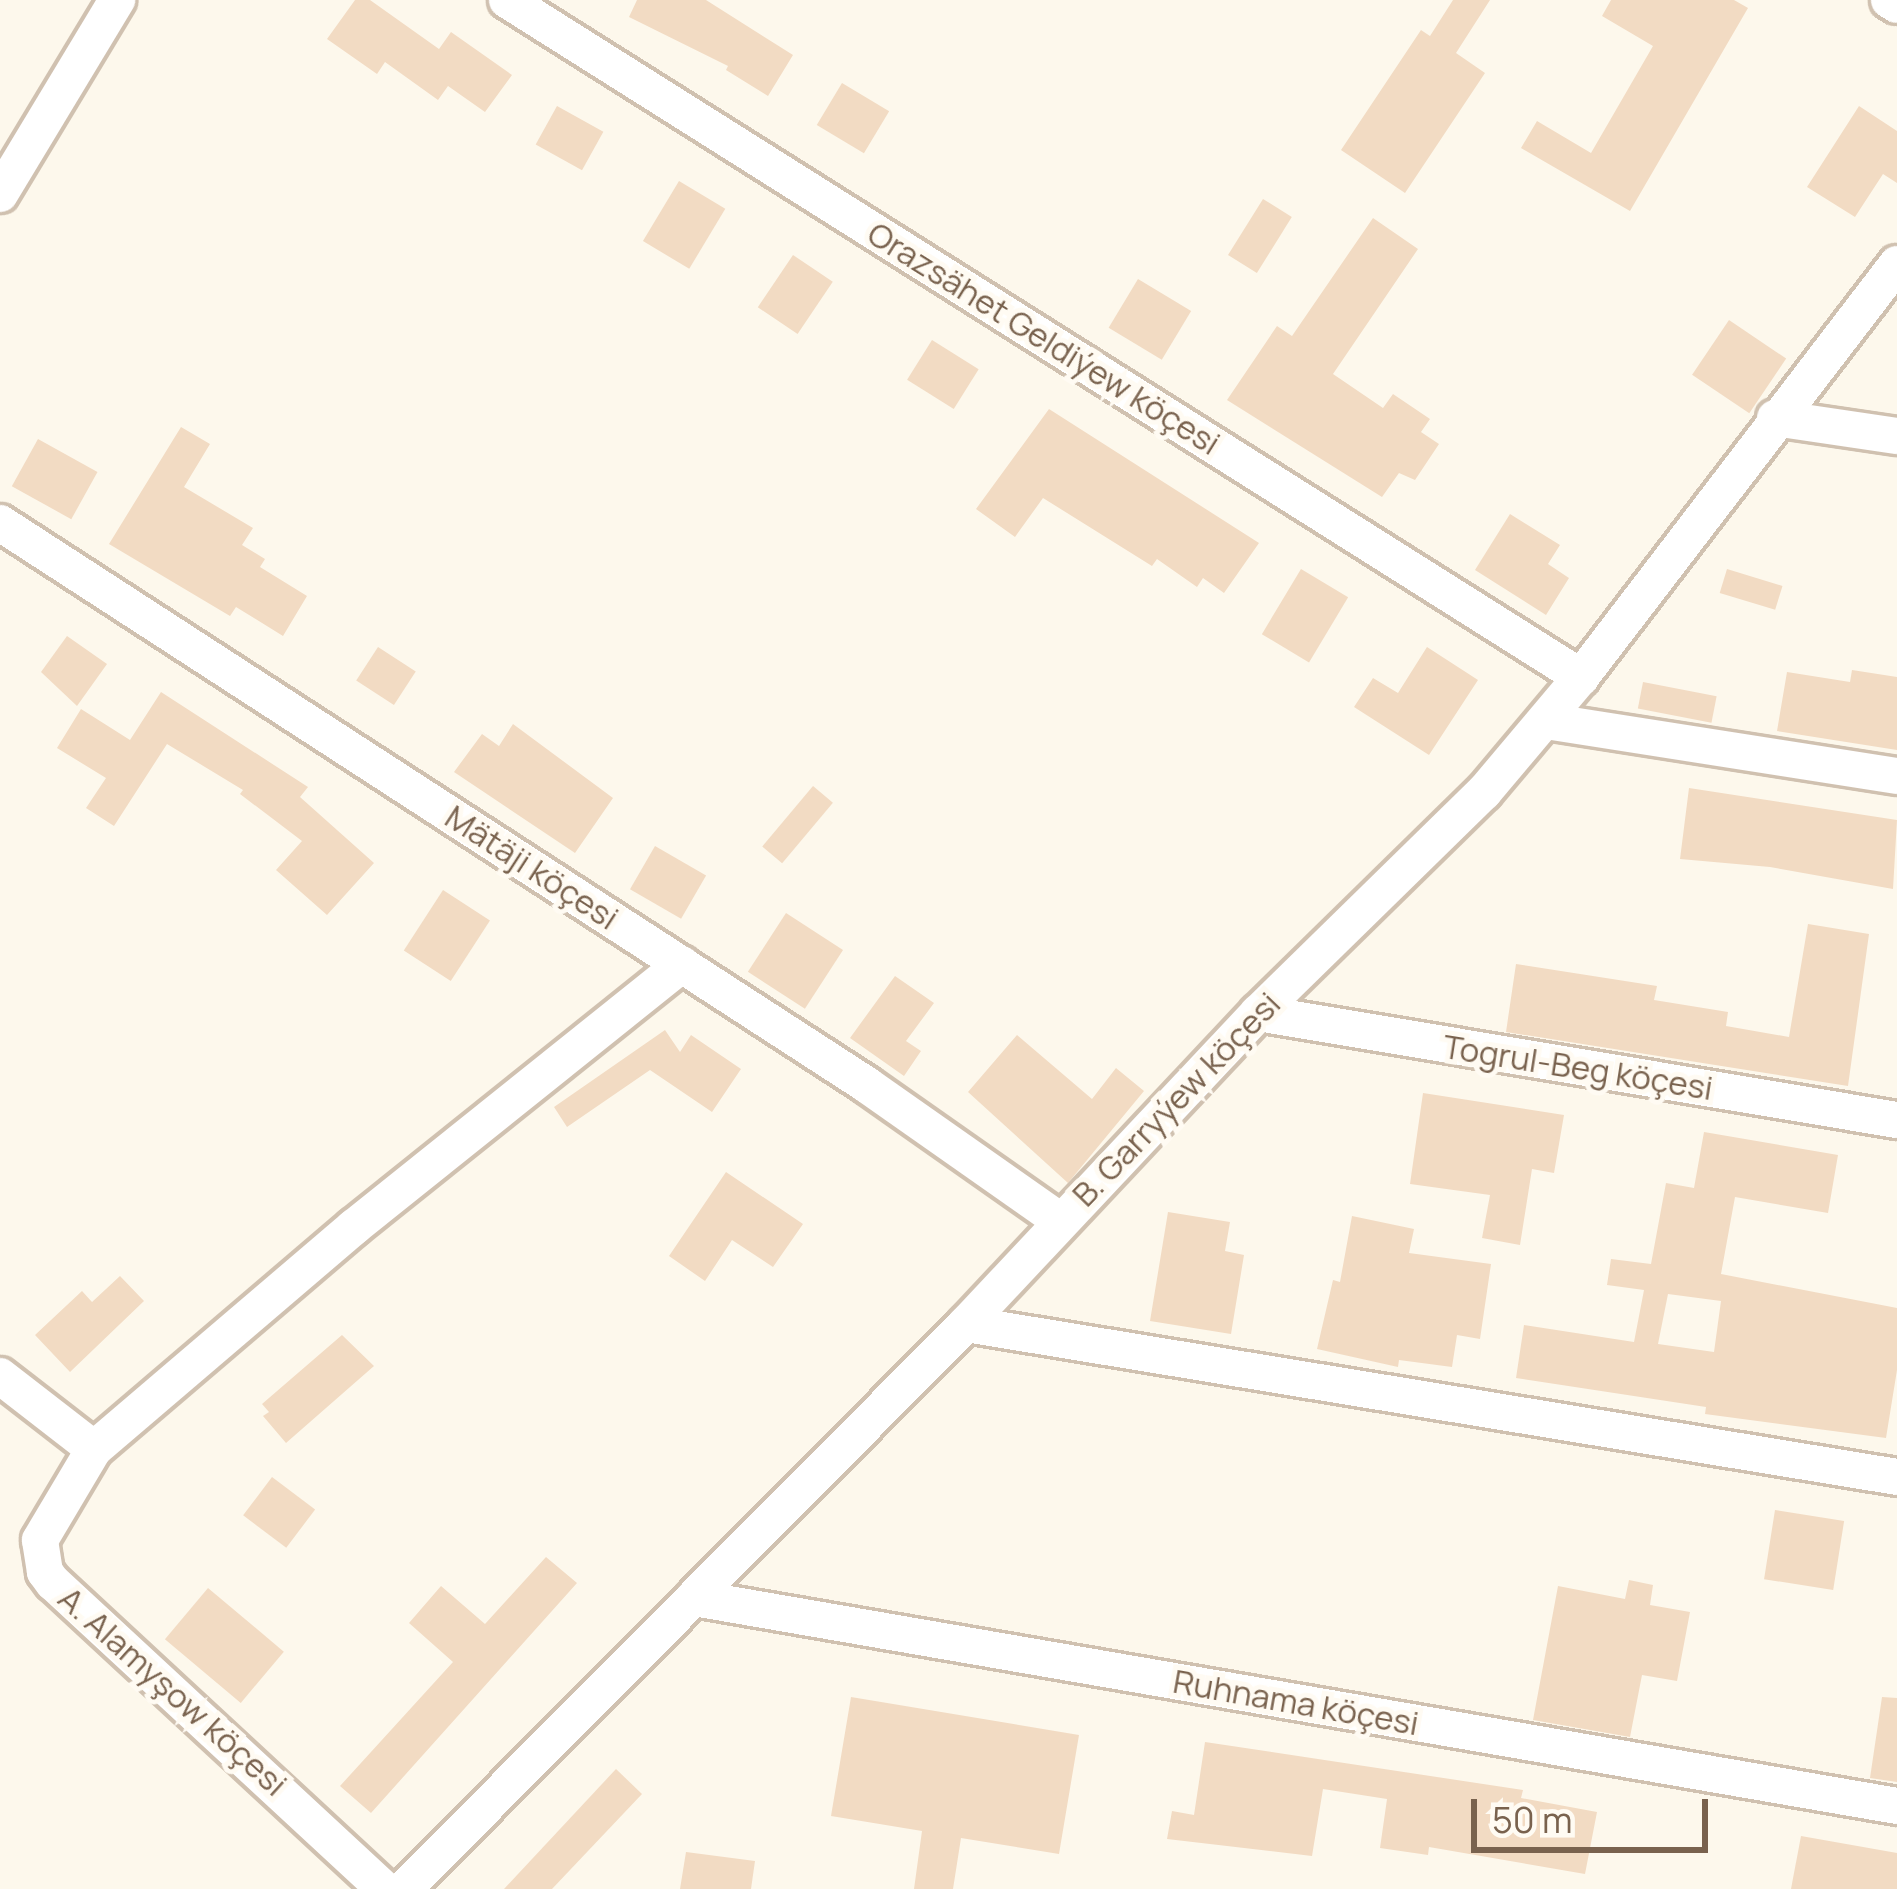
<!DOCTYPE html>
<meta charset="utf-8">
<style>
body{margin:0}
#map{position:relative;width:1897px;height:1889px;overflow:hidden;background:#fdf8ec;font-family:Manrope,sans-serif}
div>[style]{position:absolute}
.building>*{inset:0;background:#f2dbc3;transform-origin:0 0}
.roads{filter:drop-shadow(3px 0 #d0c1b0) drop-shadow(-3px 0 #d0c1b0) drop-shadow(0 3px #d0c1b0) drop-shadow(0 -3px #d0c1b0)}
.street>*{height:36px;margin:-18px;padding:0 18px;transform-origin:18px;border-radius:18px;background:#fff}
span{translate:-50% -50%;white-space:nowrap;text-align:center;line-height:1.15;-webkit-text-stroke:10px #fffbf3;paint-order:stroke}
.street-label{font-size:33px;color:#79624e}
.scale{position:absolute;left:1471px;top:1799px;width:237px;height:54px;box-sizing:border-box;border:6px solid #79624e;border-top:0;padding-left:15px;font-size:36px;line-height:42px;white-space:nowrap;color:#79624e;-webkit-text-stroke:9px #fffbf3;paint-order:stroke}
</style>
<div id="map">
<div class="building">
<i style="clip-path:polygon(355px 0,370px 0,439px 49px,451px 32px,512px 75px,485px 112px,448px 86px,438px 100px,385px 62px,377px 74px,327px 39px)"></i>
<i style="clip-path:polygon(637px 0,706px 0,793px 55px,768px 96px,726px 70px,728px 66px,629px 17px)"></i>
<i style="clip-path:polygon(1453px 0,1490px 0,1456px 53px,1485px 73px,1405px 193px,1341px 150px,1421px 30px,1430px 36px)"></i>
<i style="clip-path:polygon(1611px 0,1734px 0,1748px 8px,1630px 211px,1521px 148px,1537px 121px,1591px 153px,1653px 46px,1602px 16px)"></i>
<i style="left:842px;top:83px;width:55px;height:49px;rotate:31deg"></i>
<i style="left:557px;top:106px;width:53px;height:44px;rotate:29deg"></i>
<i style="clip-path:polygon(1859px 106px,1897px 131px,1897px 183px,1883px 174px,1855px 217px,1807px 187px)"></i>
<i style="left:679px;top:181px;width:54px;height:70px;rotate:31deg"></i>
<i style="left:1263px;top:199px;width:34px;height:66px;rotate:32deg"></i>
<i style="clip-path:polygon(1373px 218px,1418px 249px,1333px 374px,1383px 408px,1393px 394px,1430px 419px,1421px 432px,1439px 444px,1415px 480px,1399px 473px,1382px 497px,1227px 400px,1277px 326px,1292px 336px)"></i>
<i style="left:793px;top:255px;width:48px;height:63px;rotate:34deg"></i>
<i style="left:1138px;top:279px;width:62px;height:57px;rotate:31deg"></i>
<i style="left:1729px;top:320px;width:69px;height:66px;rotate:34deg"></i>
<i style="left:932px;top:340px;width:55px;height:47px;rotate:32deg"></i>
<i style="clip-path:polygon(1049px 409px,1259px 543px,1224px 593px,1203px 578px,1197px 587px,1157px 559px,1152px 566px,1043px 498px,1015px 537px,976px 509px)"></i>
<i style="clip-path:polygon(181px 427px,210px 444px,184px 487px,253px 528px,242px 545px,265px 559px,260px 567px,307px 596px,283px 636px,236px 607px,230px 616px,109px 544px)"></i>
<i style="left:38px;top:439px;width:68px;height:54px;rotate:29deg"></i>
<i style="clip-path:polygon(1510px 514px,1560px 545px,1548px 564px,1569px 578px,1546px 615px,1475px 570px)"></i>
<i style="left:1301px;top:569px;width:55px;height:76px;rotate:31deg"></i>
<i style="left:1727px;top:569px;width:58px;height:25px;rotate:17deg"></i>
<i style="clip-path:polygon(67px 636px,107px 664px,77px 706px,41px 672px)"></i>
<i style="left:378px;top:647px;width:45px;height:40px;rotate:33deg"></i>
<i style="clip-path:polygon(1427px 647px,1478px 680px,1429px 755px,1354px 707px,1373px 678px,1398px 693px)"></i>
<i style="clip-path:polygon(1852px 670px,1897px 677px,1897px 750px,1777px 731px,1787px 672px,1850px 682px)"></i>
<i style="left:1643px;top:682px;width:75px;height:27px;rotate:11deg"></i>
<i style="clip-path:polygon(161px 692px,308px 787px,300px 797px,374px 863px,327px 915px,276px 870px,302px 841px,240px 794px,243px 790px,167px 744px,114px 826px,86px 808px,106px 778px,57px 748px,81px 709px,130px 740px)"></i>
<i style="clip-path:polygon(513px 724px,613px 798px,575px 853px,454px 772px,482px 734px,499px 746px)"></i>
<i style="left:813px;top:786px;width:26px;height:79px;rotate:40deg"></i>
<i style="clip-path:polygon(1689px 788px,1897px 820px,1893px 889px,1770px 867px,1680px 859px)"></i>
<i style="left:655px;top:846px;width:59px;height:50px;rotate:30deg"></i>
<i style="left:443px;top:890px;width:56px;height:72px;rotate:33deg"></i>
<i style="left:786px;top:913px;width:68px;height:70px;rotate:33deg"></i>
<i style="clip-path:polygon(1808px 924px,1869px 934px,1848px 1086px,1506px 1032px,1516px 964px,1657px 986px,1654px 1000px,1728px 1012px,1726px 1026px,1789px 1037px)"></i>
<i style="clip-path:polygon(895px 976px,934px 1003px,906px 1041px,921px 1051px,904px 1076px,850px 1038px)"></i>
<i style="clip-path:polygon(665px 1030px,680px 1052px,691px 1035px,741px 1069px,712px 1112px,650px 1070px,567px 1127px,554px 1107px)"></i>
<i style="clip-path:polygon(1017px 1035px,1092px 1099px,1116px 1068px,1144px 1091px,1068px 1183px,968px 1092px)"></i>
<i style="clip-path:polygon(1423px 1093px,1564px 1115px,1554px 1173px,1532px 1169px,1520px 1245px,1482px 1238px,1490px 1195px,1410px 1184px)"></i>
<i style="clip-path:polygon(evenodd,1704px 1132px,1838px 1155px,1828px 1213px,1735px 1197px,1721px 1274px,1897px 1308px,1897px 1370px,1886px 1438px,1705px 1414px,1706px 1407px,1516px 1378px,1524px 1325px,1634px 1342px,1644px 1290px,1607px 1285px,1611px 1259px,1651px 1264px,1666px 1183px,1694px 1188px,1704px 1132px,1668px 1294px,1721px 1301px,1714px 1352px,1658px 1344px,1668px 1294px)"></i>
<i style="clip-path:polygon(726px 1172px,803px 1224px,773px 1267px,732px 1240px,705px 1281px,669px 1256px)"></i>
<i style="clip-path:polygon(1168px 1212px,1230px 1222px,1225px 1251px,1244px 1255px,1231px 1334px,1150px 1321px)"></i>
<i style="clip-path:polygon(1352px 1216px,1414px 1229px,1409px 1253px,1491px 1264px,1480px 1339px,1457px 1335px,1452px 1367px,1399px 1360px,1398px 1367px,1317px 1349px,1333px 1280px,1340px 1282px)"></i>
<i style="clip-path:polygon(120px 1276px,144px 1301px,70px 1372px,35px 1335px,82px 1291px,92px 1302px)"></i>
<i style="clip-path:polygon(342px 1335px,374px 1366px,286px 1443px,263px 1416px,269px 1412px,262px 1404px)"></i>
<i style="left:272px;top:1477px;width:54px;height:48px;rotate:37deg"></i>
<i style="left:1775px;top:1510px;width:70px;height:70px;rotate:9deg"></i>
<i style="clip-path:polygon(546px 1557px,577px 1583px,371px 1813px,340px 1786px,453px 1662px,409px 1623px,441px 1586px,485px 1624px)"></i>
<i style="clip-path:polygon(1629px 1580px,1653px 1585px,1650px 1605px,1690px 1612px,1677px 1681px,1642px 1675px,1630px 1737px,1533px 1720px,1558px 1586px,1625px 1599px)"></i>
<i style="left:208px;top:1588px;width:99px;height:67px;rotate:40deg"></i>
<i style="clip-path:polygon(851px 1697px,1079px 1735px,1059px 1854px,961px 1838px,953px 1889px,914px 1889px,922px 1831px,831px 1816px)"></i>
<i style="clip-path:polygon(1882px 1697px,1897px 1698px,1897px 1782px,1870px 1778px)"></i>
<i style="clip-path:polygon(1205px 1742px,1523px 1790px,1521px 1798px,1597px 1812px,1585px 1874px,1429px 1847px,1428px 1855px,1380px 1848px,1387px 1799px,1323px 1789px,1312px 1856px,1167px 1839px,1172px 1811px,1194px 1815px)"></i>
<i style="clip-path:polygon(616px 1769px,642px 1794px,552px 1889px,504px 1889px)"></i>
<i style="clip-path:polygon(1801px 1836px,1897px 1853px,1897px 1889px,1791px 1889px)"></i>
<i style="clip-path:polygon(686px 1852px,755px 1861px,751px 1889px,680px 1889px)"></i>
</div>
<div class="roads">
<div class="street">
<i style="left:507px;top:0;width:1270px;rotate:32.23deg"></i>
<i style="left:1889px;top:0;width:9px;rotate:32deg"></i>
<i style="left:0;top:194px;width:227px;rotate:-58.9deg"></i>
<i style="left:1775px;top:418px;width:123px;rotate:8.4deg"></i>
<i style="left:0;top:523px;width:1033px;rotate:32.95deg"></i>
<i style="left:867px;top:1085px;width:235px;rotate:35.1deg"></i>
<i style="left:1546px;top:721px;width:355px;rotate:8.9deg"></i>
<i style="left:1258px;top:1013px;width:648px;rotate:9.51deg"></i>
<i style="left:966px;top:1324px;width:943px;rotate:9.33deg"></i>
<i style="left:0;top:1376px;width:119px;rotate:37.8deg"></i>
<i style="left:694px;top:1598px;width:1221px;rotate:9.81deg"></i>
<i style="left:384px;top:1889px;width:451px;rotate:-137.2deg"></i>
<i style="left:53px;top:1583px;width:14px;rotate:-126deg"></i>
<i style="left:45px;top:1572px;width:32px;rotate:-99deg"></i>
<i style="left:40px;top:1540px;width:106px;rotate:-59.3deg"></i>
<i style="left:94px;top:1449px;width:342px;rotate:-40.5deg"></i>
<i style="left:354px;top:1227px;width:420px;rotate:-38.7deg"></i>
<i style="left:404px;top:1889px;width:797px;rotate:-45.15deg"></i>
<i style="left:966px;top:1324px;width:427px;rotate:-46.8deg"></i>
<i style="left:1258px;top:1013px;width:316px;rotate:-44.4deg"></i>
<i style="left:1484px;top:792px;width:150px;rotate:-49.9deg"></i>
<i style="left:1581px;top:677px;width:520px;rotate:-52.58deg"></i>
</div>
</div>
<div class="street-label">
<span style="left:1044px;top:338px;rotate:32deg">Orazsähet Geldiýew köçesi</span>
<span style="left:532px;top:867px;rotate:33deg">Mätäji köçesi</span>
<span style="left:1578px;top:1067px;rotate:9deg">Togrul-Beg köçesi</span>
<span style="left:1176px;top:1099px;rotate:-46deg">B. Garryýew köçesi</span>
<span style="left:173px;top:1691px;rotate:42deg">A. Alamyşow köçesi</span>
<span style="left:1296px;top:1702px;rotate:10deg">Ruhnama köçesi</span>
</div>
<div class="scale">50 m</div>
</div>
